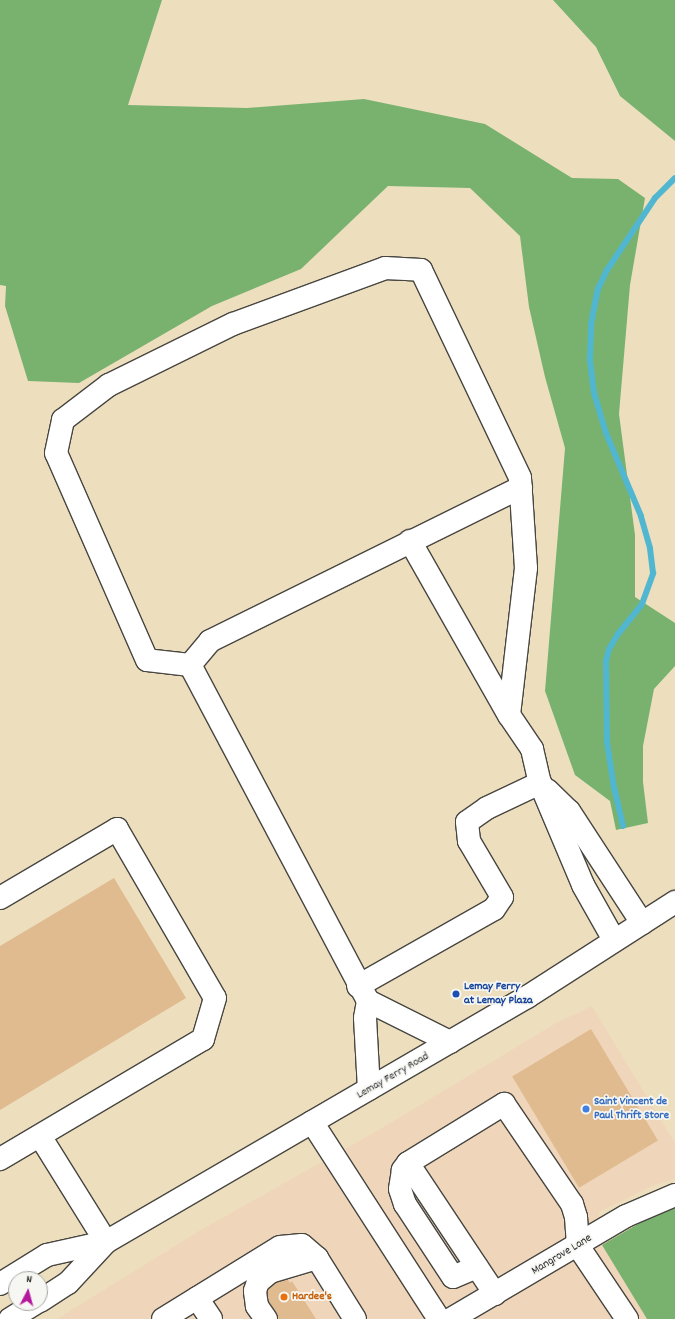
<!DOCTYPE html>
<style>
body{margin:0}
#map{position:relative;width:675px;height:1319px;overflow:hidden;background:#eddfbe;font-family:Dekko,sans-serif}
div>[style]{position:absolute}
.built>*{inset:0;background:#efd6bb}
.forest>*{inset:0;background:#79b26f}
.stream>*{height:6px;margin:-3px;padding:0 3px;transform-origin:3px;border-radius:3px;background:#51b6cf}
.building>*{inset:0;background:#e0bb8f;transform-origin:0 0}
.roads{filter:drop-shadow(1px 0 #484641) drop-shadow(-1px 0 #484641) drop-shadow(0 1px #484641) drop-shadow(0 -1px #484641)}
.minor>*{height:22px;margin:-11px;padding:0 11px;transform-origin:11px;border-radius:11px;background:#fff}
.major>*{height:22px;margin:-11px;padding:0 11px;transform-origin:11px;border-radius:11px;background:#fff}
.dots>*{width:11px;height:11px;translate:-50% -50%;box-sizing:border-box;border:2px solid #f6f6f2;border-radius:50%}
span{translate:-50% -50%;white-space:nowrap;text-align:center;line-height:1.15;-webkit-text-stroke:3.5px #f6f6f2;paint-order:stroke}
.transit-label{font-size:12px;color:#164399;font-weight:700}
.left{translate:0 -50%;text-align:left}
.street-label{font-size:12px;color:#2b2b2b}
.shop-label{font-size:12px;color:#366cbe;font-weight:700}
.food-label{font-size:12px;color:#c56008;font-weight:700}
.north{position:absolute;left:8px;top:1271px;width:40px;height:40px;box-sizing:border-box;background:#f6f6f2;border:1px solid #a5a5a2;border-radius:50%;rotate:6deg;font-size:11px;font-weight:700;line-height:16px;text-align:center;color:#2b2b2b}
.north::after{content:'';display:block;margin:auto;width:14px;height:18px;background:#b5179e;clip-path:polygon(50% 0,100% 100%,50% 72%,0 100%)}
</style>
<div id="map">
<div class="built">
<i style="clip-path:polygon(592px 1006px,675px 1143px,675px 1179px,655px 1185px,599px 1212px,602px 1245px,647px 1319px,57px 1319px,197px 1232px,380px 1129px,556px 1023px)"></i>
</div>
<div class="forest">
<i style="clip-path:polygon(0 0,162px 0,128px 105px,247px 108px,364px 99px,485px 124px,572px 178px,618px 179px,645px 198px,630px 285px,619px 414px,635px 535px,635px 597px,675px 623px,675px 666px,654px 689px,643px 746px,643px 782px,648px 823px,616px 830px,610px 801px,575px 775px,545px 691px,565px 448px,545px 377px,529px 307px,520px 236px,470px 188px,388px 186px,301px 269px,212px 306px,79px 383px,28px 381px,5px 306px,6px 286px,0 285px)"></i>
<i style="clip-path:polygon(553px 0,675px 0,675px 141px,620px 96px,596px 47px)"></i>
<i style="clip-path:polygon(675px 1208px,675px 1319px,647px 1319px,602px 1245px,643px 1221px)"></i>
</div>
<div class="stream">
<i style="left:623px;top:826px;width:39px;rotate:-103deg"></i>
<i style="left:614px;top:788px;width:47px;rotate:-98.7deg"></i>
<i style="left:607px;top:742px;width:81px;rotate:-90.7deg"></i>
<i style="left:606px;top:661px;width:12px;rotate:-76deg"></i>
<i style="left:609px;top:649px;width:17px;rotate:-59deg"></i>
<i style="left:618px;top:634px;width:38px;rotate:-51deg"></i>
<i style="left:642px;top:604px;width:33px;rotate:-70deg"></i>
<i style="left:653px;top:573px;width:25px;rotate:-97deg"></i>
<i style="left:650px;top:548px;width:33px;rotate:-106deg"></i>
<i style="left:641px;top:516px;width:90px;rotate:-112.9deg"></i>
<i style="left:606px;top:433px;width:42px;rotate:-106.7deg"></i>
<i style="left:594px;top:393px;width:34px;rotate:-97deg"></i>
<i style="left:590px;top:359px;width:35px;rotate:-88deg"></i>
<i style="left:591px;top:324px;width:36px;rotate:-79deg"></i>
<i style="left:598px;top:289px;width:21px;rotate:-65deg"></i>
<i style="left:607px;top:270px;width:87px;rotate:-56.3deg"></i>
<i style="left:655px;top:198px;width:28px;rotate:-45deg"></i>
</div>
<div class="building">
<i style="clip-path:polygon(114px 878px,186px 998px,0 1110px,0 946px)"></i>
<i style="left:591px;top:1029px;width:130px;height:92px;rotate:59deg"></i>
<i style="clip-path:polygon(285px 1275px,290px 1283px,292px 1281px,316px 1319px,272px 1319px,264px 1289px)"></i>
</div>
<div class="roads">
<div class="minor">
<i style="left:410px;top:541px;width:200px;rotate:60.4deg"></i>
<i style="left:190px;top:665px;width:31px;rotate:-50deg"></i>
<i style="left:210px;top:641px;width:347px;rotate:-26.3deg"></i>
<i style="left:547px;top:790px;width:30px;rotate:44deg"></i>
<i style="left:569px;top:811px;width:134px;rotate:56.9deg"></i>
<i style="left:0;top:898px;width:136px;rotate:-30.5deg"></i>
<i style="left:117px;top:829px;width:195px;rotate:59.9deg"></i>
<i style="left:215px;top:998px;width:43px;rotate:106.3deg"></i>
<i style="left:203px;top:1039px;width:236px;rotate:149.4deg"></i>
<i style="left:358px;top:986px;width:156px;rotate:-29.5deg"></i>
<i style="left:494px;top:909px;width:14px;rotate:-56deg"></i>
<i style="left:502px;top:897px;width:65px;rotate:-120.5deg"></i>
<i style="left:469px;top:841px;width:19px;rotate:-96deg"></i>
<i style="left:467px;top:822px;width:24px;rotate:-35deg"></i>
<i style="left:487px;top:808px;width:59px;rotate:-25.3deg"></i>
<i style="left:368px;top:1001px;width:17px;rotate:100deg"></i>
<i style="left:365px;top:1018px;width:71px;rotate:86.8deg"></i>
<i style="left:450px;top:1042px;width:92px;rotate:-153.4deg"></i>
<i style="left:368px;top:1001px;width:380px;rotate:-117.9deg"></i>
<i style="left:190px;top:665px;width:43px;rotate:-173.4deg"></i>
<i style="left:147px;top:660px;width:226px;rotate:-113.7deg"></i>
<i style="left:56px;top:453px;width:34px;rotate:-78deg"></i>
<i style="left:63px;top:420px;width:58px;rotate:-37.3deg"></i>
<i style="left:109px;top:385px;width:138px;rotate:-26.2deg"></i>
<i style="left:233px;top:324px;width:162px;rotate:-20.2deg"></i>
<i style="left:385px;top:268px;width:36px;rotate:3deg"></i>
<i style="left:421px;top:270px;width:230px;rotate:64.5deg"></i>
<i style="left:520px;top:478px;width:90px;rotate:86.2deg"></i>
<i style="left:526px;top:568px;width:148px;rotate:96.6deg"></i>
<i style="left:509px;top:715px;width:41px;rotate:55.9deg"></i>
<i style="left:532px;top:749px;width:35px;rotate:77deg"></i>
<i style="left:540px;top:783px;width:111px;rotate:67.1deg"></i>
<i style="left:583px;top:885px;width:63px;rotate:60.6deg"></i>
<i style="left:312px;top:1122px;width:234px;rotate:57.2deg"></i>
<i style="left:40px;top:1136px;width:125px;rotate:58.1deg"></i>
<i style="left:408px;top:1163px;width:9px;rotate:126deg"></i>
<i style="left:403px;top:1170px;width:19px;rotate:99deg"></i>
<i style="left:400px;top:1189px;width:16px;rotate:72deg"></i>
<i style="left:405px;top:1204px;width:87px;rotate:56.7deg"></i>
<i style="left:453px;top:1277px;width:26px;rotate:-23deg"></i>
<i style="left:495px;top:1294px;width:157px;rotate:-123.6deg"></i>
<i style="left:408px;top:1163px;width:113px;rotate:-31.6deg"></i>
<i style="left:504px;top:1104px;width:121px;rotate:55.8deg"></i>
<i style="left:572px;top:1204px;width:14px;rotate:73deg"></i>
<i style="left:576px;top:1217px;width:29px;rotate:86deg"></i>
<i style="left:578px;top:1246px;width:88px;rotate:56.1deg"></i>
<i style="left:197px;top:1298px;width:25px;rotate:56deg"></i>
<i style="left:163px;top:1319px;width:137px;rotate:-31.6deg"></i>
<i style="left:280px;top:1247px;width:22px;rotate:-5deg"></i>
<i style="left:302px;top:1245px;width:20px;rotate:41deg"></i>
<i style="left:317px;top:1258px;width:72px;rotate:58.1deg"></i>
<i style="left:266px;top:1319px;width:16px;rotate:-125deg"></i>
<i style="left:257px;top:1306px;width:15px;rotate:-98deg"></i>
<i style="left:255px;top:1291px;width:9px;rotate:-72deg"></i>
<i style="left:258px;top:1282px;width:16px;rotate:-40deg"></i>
<i style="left:270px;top:1272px;width:49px;rotate:-16.6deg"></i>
<i style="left:451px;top:1319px;width:203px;rotate:-30.5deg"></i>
<i style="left:626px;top:1216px;width:53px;rotate:-23.2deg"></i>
</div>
<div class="major">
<i style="left:0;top:1284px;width:55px;rotate:-31.7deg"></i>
<i style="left:47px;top:1255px;width:60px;rotate:-12.4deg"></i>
<i style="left:40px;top:1301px;width:33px;rotate:-33deg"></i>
<i style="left:68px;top:1283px;width:56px;rotate:-47.2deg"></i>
<i style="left:106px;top:1242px;width:487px;rotate:-30.2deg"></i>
<i style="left:527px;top:997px;width:176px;rotate:-32.7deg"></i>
<i style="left:10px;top:1319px;width:31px;rotate:-32deg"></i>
</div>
</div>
<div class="dots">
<i style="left:456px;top:994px;background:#1a4fb4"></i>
<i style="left:586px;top:1109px;background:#3f7fe0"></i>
<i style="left:284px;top:1297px;background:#e8710a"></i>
</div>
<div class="transit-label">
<span class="left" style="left:464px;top:994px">Lemay Ferry<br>at Lemay Plaza</span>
</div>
<div class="street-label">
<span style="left:393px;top:1076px;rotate:-30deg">Lemay Ferry Road</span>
<span style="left:562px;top:1255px;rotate:-31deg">Mangrove Lane</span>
</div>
<div class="shop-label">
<span class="left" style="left:594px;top:1109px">Saint Vincent de<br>Paul Thrift Store</span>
</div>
<div class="food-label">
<span class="left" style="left:292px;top:1297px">Hardee's</span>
</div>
<div class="north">N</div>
</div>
